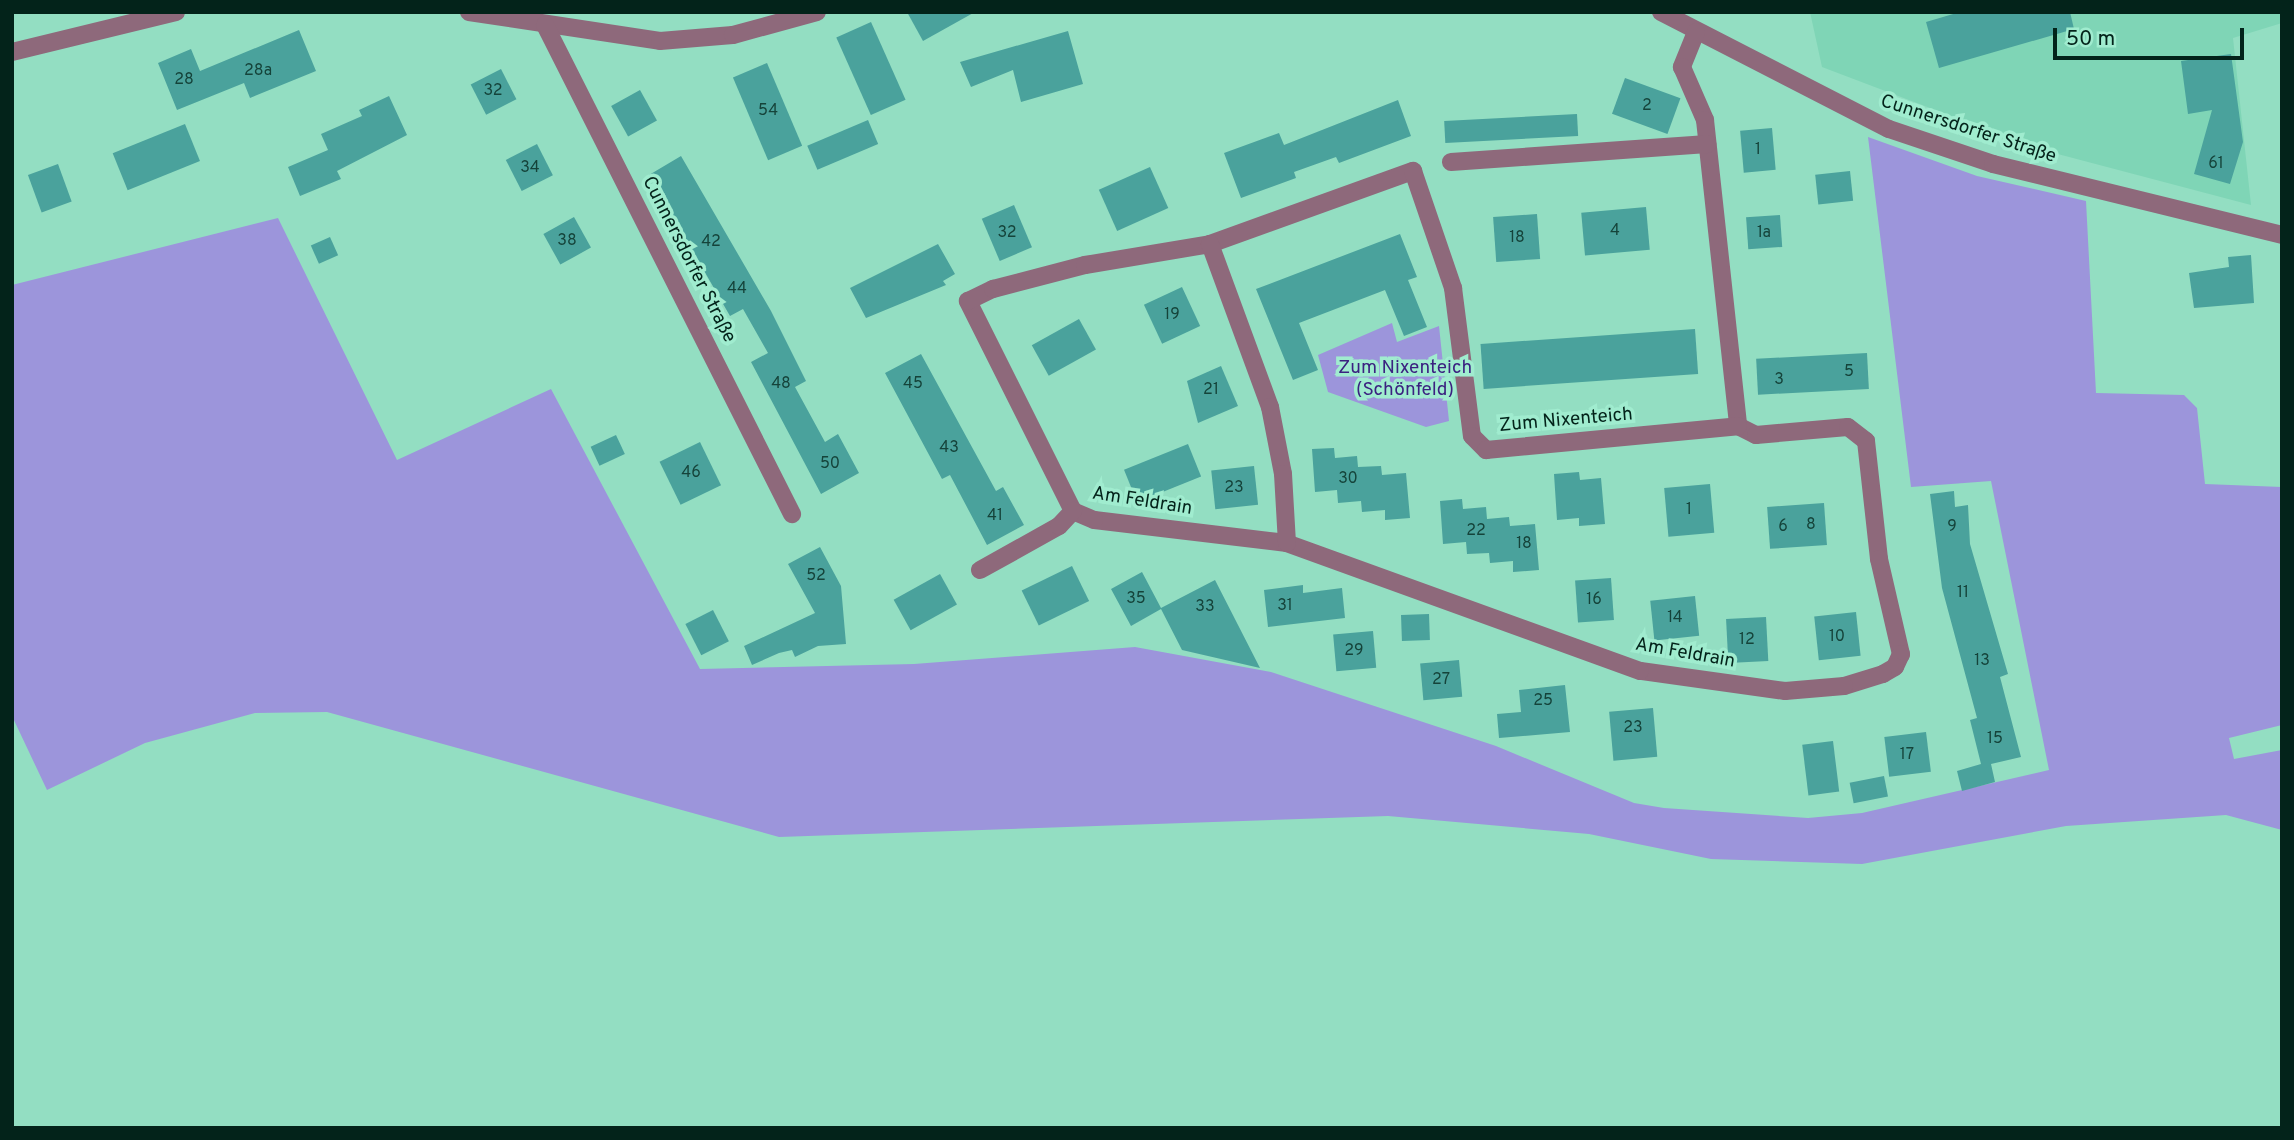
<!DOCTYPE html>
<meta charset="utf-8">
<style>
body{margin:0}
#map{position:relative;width:2294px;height:1140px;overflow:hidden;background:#93dec2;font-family:Overpass,sans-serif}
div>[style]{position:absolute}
.built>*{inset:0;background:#7fd5b6}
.green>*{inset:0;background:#9c95db}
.building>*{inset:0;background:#4aa29c;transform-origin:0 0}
.minor>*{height:18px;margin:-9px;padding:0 9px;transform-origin:9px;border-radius:9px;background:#8e697b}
span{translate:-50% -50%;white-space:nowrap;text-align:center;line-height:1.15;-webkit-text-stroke:7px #a0eccf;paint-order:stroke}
.number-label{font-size:16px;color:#15433a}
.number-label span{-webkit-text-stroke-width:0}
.street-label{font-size:19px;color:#03231a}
.park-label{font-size:19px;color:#3b2280}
.frame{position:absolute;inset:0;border:14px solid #03231a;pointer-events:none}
.scale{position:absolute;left:2053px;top:28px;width:191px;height:32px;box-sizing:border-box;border:4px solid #03231a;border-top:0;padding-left:9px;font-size:21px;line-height:24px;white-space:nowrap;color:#03231a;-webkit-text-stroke:5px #a0eccf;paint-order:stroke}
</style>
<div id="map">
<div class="built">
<i style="clip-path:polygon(1810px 12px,2282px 12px,2282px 23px,2233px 38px,2251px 205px,2035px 148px,1822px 67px)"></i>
</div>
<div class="green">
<i style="clip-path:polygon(1868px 137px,1977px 176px,2086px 201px,2096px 393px,2184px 395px,2197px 408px,2205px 484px,2282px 487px,2282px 725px,2229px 738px,2234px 759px,2282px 750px,2282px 830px,2226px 815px,2066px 826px,1862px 864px,1711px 859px,1589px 834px,1388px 816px,779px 837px,327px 712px,255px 713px,145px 743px,47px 790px,12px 716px,12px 285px,278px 218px,397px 460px,551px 389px,700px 669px,914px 664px,1135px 647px,1271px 672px,1496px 746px,1634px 803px,1664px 808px,1808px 818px,1862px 813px,2049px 770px,1991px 481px,1911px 487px)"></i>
<i style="clip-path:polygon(1392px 323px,1397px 342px,1439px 326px,1449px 421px,1426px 427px,1328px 392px,1318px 355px)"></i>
</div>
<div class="building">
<i style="clip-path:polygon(907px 12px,975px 12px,923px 41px)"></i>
<i style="clip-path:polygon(1960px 12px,2070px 12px,2074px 29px,1939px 68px,1926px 22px)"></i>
<i style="left:871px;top:22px;width:85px;height:38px;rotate:66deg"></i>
<i style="clip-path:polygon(299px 30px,316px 71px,250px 98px,244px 83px,177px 110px,158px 63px,191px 49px,200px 71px)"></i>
<i style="clip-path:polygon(1068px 31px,1083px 84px,1021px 102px,1013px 70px,971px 87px,960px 62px)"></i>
<i style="clip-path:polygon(2231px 54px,2243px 142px,2230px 184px,2194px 174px,2212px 110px,2188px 114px,2181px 61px)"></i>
<i style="left:767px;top:63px;width:90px;height:37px;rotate:67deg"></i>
<i style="left:501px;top:69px;width:34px;height:34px;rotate:63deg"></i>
<i style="left:1625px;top:78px;width:59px;height:38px;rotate:20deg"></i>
<i style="left:640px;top:90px;width:35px;height:33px;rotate:61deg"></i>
<i style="clip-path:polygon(389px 96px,407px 135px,337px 171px,341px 179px,300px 196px,288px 167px,328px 150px,321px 134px,362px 116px,359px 110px)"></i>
<i style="clip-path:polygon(1398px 100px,1411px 136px,1339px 163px,1336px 157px,1294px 172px,1296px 178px,1241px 198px,1224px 153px,1279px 133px,1284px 145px)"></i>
<i style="left:1577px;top:114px;width:22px;height:133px;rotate:87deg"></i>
<i style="left:868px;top:120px;width:26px;height:66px;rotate:67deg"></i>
<i style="left:185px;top:124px;width:40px;height:78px;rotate:68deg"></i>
<i style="left:1772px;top:128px;width:42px;height:32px;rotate:85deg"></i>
<i style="left:537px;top:144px;width:35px;height:35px;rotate:63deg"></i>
<i style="clip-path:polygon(681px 156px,771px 311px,806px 381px,795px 387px,825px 442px,838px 434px,859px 473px,821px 494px,751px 362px,768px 353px,743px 309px,730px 316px,649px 175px)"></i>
<i style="left:58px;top:164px;width:40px;height:32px;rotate:70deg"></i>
<i style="left:1150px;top:167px;width:45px;height:56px;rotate:66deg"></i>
<i style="left:1850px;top:171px;width:30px;height:35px;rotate:84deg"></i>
<i style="left:1014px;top:205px;width:46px;height:35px;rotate:67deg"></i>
<i style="left:1646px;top:207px;width:43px;height:65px;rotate:85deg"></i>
<i style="left:1537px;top:214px;width:45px;height:44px;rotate:86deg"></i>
<i style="left:1780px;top:215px;width:32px;height:34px;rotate:86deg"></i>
<i style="left:574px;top:217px;width:35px;height:35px;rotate:61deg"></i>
<i style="clip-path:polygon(1400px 234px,1417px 277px,1408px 280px,1427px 327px,1404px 336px,1385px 290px,1299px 323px,1318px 370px,1293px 380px,1256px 289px)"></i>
<i style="left:330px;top:237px;width:20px;height:21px;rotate:66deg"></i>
<i style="clip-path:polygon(938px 244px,955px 274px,943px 281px,946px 285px,866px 318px,850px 288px)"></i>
<i style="clip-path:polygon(2251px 255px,2254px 303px,2194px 308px,2189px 273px,2229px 267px,2228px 257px)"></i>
<i style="left:1182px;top:287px;width:43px;height:42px;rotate:65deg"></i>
<i style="left:1079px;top:319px;width:35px;height:54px;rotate:61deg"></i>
<i style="left:1695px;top:329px;width:45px;height:215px;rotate:86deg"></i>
<i style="left:1867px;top:353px;width:36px;height:111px;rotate:87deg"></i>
<i style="clip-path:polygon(921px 354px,996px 491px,1003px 487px,1024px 525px,987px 545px,950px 475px,942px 479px,885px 373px)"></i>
<i style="clip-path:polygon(1221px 366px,1238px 406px,1198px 423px,1187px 381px)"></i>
<i style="left:616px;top:435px;width:21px;height:28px;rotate:65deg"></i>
<i style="left:700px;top:442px;width:48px;height:45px;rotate:64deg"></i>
<i style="left:1188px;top:444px;width:35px;height:69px;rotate:68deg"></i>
<i style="clip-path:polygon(1334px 448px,1335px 458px,1357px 456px,1358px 467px,1381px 466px,1382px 475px,1406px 473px,1410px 518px,1385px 520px,1385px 510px,1362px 512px,1361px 501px,1338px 503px,1337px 490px,1315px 492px,1312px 449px)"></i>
<i style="left:1254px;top:466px;width:39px;height:43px;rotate:84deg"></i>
<i style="clip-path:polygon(1579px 472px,1580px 480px,1601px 478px,1605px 524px,1579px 526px,1579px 518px,1557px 520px,1554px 474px)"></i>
<i style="left:1710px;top:484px;width:49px;height:46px;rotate:85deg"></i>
<i style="clip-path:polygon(1954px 491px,1955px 507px,1968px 505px,1970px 544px,2008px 674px,2000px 677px,2021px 757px,1991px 764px,1995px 782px,1962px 791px,1957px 771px,1981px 764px,1970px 720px,1977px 718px,1942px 588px,1930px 494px)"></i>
<i style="clip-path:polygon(1462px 499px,1463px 509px,1486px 507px,1487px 519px,1509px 517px,1510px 526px,1535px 524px,1539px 570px,1513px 572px,1513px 561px,1490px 563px,1489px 553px,1467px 554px,1466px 542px,1443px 544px,1440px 501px)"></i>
<i style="left:1824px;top:503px;width:42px;height:57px;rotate:86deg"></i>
<i style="clip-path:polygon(820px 547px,841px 586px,846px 644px,818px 646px,795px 657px,792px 650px,779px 653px,752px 665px,744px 646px,815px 613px,788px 564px)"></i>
<i style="left:1072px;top:566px;width:39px;height:56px;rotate:64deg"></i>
<i style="clip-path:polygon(1142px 572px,1161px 608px,1215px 580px,1260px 668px,1182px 650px,1161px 609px,1131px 626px,1111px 589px)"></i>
<i style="left:940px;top:574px;width:35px;height:53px;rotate:61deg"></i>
<i style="left:1611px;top:578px;width:42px;height:36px;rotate:86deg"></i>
<i style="clip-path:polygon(1303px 585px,1303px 593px,1342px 588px,1345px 618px,1268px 627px,1264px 590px)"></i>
<i style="left:1695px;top:596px;width:40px;height:45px;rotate:84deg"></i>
<i style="left:713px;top:610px;width:35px;height:31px;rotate:63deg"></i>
<i style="left:1856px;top:612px;width:44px;height:42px;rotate:84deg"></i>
<i style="left:1429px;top:614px;width:26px;height:28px;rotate:88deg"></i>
<i style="left:1766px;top:617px;width:44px;height:40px;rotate:87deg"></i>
<i style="left:1373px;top:631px;width:37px;height:40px;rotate:85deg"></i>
<i style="left:1459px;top:660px;width:37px;height:39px;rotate:85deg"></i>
<i style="clip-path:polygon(1565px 685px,1570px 732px,1499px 738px,1497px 714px,1521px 712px,1519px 690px)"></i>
<i style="left:1653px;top:708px;width:49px;height:44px;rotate:85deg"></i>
<i style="left:1926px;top:732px;width:40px;height:42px;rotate:83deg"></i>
<i style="left:1833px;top:741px;width:51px;height:31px;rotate:83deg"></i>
<i style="left:1884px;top:776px;width:21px;height:35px;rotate:79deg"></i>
</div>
<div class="minor">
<i style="left:469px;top:12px;width:193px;rotate:8.6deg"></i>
<i style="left:660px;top:41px;width:73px;rotate:-4.7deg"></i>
<i style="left:733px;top:35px;width:87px;rotate:-15.3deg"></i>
<i style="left:1661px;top:12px;width:256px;rotate:27.2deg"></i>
<i style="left:1889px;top:129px;width:110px;rotate:18.6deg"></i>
<i style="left:1993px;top:164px;width:298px;rotate:13.8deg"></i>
<i style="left:545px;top:25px;width:548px;rotate:63.2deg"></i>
<i style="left:1696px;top:32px;width:38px;rotate:112deg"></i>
<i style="left:1682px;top:67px;width:58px;rotate:66.5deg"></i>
<i style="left:1705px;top:120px;width:308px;rotate:83.8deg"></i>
<i style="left:1738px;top:426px;width:20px;rotate:27deg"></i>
<i style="left:1756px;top:435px;width:92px;rotate:-5deg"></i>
<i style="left:1848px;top:427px;width:23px;rotate:38deg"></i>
<i style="left:1866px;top:441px;width:119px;rotate:83.7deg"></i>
<i style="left:1879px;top:559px;width:98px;rotate:77deg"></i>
<i style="left:1901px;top:654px;width:14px;rotate:115deg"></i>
<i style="left:1895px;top:667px;width:14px;rotate:150deg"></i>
<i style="left:1883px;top:674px;width:41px;rotate:162.9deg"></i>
<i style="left:1844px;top:686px;width:59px;rotate:175.2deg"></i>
<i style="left:1785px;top:691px;width:146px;rotate:-172.1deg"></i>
<i style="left:1640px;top:671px;width:375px;rotate:-160.1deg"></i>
<i style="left:1287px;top:543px;width:194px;rotate:-173.2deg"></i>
<i style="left:1094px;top:520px;width:23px;rotate:-157deg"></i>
<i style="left:1073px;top:511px;width:235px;rotate:-116.6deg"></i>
<i style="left:968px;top:301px;width:28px;rotate:-26deg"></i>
<i style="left:993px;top:289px;width:95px;rotate:-14.6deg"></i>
<i style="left:1085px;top:265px;width:127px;rotate:-9.5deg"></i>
<i style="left:1210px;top:244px;width:216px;rotate:-19.8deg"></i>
<i style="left:1413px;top:171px;width:124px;rotate:71.1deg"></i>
<i style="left:1453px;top:288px;width:149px;rotate:82.7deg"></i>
<i style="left:1472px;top:436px;width:20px;rotate:45deg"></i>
<i style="left:1486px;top:450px;width:253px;rotate:-5.4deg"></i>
<i style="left:12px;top:52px;width:169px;rotate:-13.7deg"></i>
<i style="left:1451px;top:162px;width:257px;rotate:-4deg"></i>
<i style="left:1210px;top:244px;width:174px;rotate:69.8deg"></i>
<i style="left:1270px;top:407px;width:68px;rotate:79deg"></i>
<i style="left:1283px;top:474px;width:69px;rotate:86.7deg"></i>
<i style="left:980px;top:570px;width:90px;rotate:-29.1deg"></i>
<i style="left:1059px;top:526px;width:21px;rotate:-47deg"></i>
</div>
<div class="number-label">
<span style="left:258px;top:71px">28a</span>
<span style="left:184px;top:80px">28</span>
<span style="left:493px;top:91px">32</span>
<span style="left:1647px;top:106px">2</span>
<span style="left:768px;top:111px">54</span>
<span style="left:1758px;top:150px">1</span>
<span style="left:2216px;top:164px">61</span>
<span style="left:530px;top:168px">34</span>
<span style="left:1615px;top:231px">4</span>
<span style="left:1007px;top:233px">32</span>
<span style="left:1764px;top:233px">1a</span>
<span style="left:1517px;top:238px">18</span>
<span style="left:567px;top:241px">38</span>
<span style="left:711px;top:242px">42</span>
<span style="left:737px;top:289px">44</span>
<span style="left:1172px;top:315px">19</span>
<span style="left:1849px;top:372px">5</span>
<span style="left:1779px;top:380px">3</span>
<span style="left:781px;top:384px">48</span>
<span style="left:913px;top:384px">45</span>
<span style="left:1211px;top:390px">21</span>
<span style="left:949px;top:448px">43</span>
<span style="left:830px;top:464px">50</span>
<span style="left:691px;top:473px">46</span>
<span style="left:1348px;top:479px">30</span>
<span style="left:1234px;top:488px">23</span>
<span style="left:1689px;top:510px">1</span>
<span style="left:995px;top:516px">41</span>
<span style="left:1811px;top:525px">8</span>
<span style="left:1783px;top:527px">6</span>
<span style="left:1952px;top:527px">9</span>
<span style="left:1476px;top:531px">22</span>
<span style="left:1524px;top:544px">18</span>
<span style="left:816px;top:576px">52</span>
<span style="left:1963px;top:593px">11</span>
<span style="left:1136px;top:599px">35</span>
<span style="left:1594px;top:600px">16</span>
<span style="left:1285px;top:606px">31</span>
<span style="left:1205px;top:607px">33</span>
<span style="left:1675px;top:618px">14</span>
<span style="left:1837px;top:637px">10</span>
<span style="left:1747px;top:640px">12</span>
<span style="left:1354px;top:651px">29</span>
<span style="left:1982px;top:661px">13</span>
<span style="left:1441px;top:680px">27</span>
<span style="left:1543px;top:701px">25</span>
<span style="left:1633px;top:728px">23</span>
<span style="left:1995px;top:739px">15</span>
<span style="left:1907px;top:755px">17</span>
</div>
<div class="street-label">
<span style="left:1968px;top:130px;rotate:18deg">Cunnersdorfer Straße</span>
<span style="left:688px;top:260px;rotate:63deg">Cunnersdorfer Straße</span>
<span style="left:1566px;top:421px;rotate:-5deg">Zum Nixenteich</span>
<span style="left:1142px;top:502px;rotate:9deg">Am Feldrain</span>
<span style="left:1685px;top:654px;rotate:10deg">Am Feldrain</span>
</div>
<div class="park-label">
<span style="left:1405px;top:380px">Zum Nixenteich<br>(Schönfeld)</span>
</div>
<div class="frame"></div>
<div class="scale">50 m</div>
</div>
